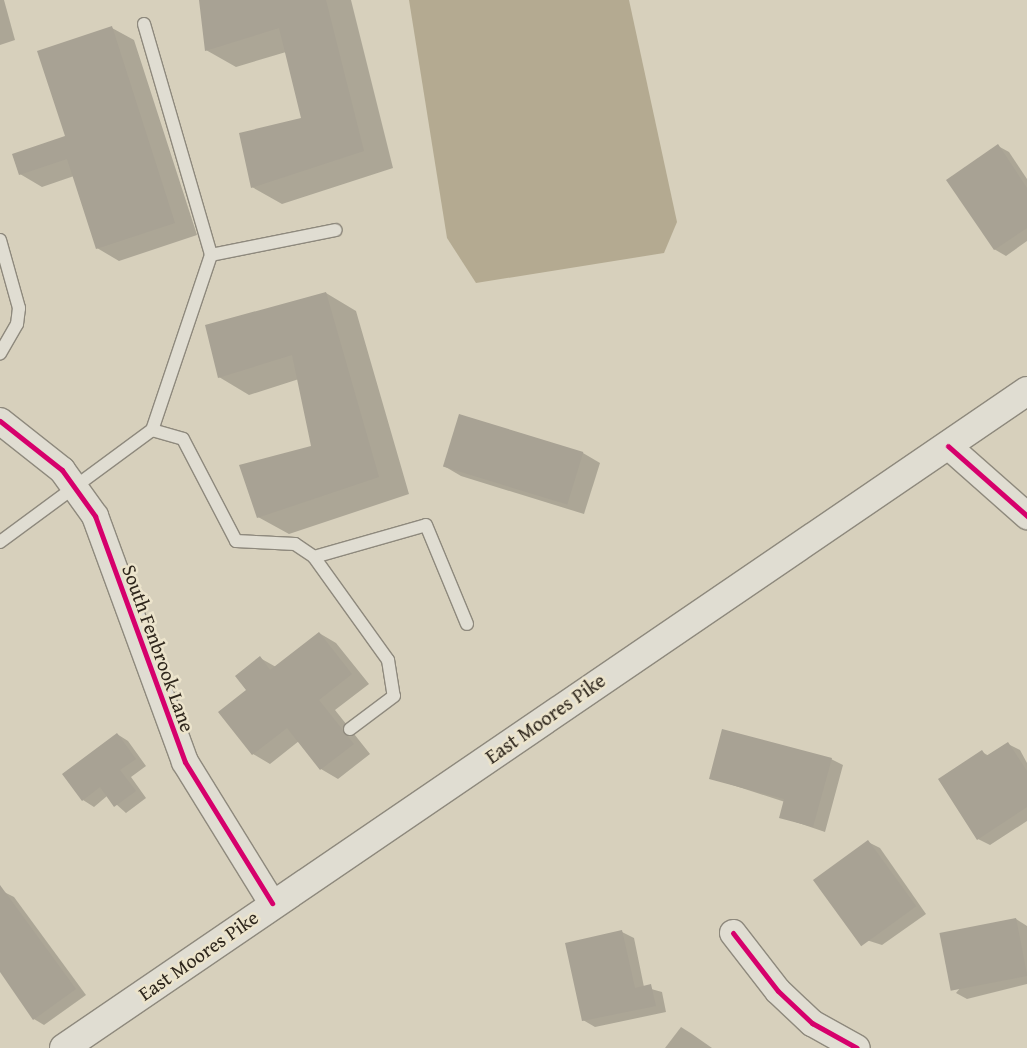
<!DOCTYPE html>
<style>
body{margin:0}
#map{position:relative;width:1027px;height:1048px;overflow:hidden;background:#d7d0bc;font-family:"Gentium Book Plus",serif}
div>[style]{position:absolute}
.water>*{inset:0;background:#b4aa91}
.shadow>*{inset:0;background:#0003}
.building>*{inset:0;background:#a8a294;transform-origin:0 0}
.roads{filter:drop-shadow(1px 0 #8e897d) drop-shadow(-1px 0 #8e897d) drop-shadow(0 1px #8e897d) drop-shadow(0 -1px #8e897d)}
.service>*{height:12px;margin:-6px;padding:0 6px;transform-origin:6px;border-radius:6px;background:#e0ddd2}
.minor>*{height:26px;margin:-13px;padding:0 13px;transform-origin:13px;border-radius:13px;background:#e0ddd2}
.secondary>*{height:28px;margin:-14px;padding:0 14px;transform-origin:14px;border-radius:14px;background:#e0ddd2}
.cycleway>*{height:5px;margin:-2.5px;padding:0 2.5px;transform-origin:2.5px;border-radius:2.5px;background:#d6006c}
span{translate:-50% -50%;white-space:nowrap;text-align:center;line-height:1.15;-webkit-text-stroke:5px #ece4cc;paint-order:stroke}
.street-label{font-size:20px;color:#2e261c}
</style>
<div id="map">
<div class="water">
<i style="clip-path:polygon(409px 0,629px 0,677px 222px,664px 253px,476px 283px,447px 238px)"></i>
</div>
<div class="shadow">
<i style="clip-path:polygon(0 0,4px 0,15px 40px,0 45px)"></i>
<i style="clip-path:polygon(200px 0,351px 0,393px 168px,282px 204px,252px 187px,302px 119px,286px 52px,236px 67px,206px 50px)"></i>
<i style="clip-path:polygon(112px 28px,134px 40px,197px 235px,119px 261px,97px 248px,74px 176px,42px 187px,20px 174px,67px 137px)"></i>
<i style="clip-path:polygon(998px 146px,1009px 152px,1027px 179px,1027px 241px,1006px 256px,994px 249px)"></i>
<i style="clip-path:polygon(326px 293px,356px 311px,409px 494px,289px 534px,258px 517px,313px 447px,299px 379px,249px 395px,219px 377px)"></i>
<i style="clip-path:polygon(460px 415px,583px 453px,600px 463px,584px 514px,461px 476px,444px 466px)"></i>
<i style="clip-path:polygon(319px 633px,336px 643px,369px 684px,335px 710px,370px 754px,338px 779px,321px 769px,299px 741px,270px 764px,253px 754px,220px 713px,248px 691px,260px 658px,276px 667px)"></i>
<i style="clip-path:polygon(117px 734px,128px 741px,146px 766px,131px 777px,146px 798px,126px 813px,107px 796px,94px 807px,83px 800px)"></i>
<i style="clip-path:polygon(1008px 744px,1020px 750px,1027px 763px,1027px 821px,990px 845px,978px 839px,982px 752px,989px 756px)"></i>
<i style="clip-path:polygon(831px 759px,843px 765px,825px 832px,781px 817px,785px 802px,711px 778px)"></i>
<i style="clip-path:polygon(868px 842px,880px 848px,926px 914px,882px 945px,854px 936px)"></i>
<i style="clip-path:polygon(4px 892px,14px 897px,86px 995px,44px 1025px,34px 1019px,0 970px,0 894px)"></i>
<i style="clip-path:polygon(1016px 919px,1027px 926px,1027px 984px,967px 999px,956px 993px)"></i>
<i style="clip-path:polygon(622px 932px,634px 938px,644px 987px,662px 992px,666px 1012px,595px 1027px,583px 1020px)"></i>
<i style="clip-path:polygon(681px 1027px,692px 1034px,712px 1048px,665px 1048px)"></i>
</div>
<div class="building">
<i style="clip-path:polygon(199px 0,326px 0,364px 151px,251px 188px,239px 133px,301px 118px,279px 28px,205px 51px)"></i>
<i style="clip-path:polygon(112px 26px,175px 223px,96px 249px,67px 159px,19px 175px,12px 154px,65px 136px,37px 51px)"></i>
<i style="clip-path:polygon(998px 144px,1027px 188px,1027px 228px,994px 250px,946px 180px)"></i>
<i style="clip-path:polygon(326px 292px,379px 477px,257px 518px,239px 465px,311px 446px,292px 355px,218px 378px,205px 325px)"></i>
<i style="left:459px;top:414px;width:130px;height:55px;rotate:17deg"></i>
<i style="clip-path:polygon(319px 632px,352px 674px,319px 700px,354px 744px,320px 770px,287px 728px,252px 755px,218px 712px,246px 690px,235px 676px,260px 656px,270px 670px)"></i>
<i style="clip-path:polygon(722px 729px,832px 758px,813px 827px,779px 818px,784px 799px,709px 779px)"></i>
<i style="clip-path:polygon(117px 733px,136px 759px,120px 770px,136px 791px,114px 807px,100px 787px,82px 801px,62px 774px)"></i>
<i style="clip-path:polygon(1008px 742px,1027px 771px,1027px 807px,977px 840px,938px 779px,982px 750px,986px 756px)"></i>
<i style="left:868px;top:840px;width:82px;height:68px;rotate:54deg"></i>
<i style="clip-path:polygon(0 885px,76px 989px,33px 1020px,0 972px)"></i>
<i style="left:1016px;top:918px;width:59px;height:78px;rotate:79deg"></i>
<i style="clip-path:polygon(622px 930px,635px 988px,651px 984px,656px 1006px,582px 1021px,565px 943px)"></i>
</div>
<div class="roads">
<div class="service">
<i style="left:144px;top:24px;width:241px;rotate:73.8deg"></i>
<i style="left:211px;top:255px;width:185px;rotate:108.6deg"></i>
<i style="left:152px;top:430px;width:32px;rotate:16deg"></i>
<i style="left:183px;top:439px;width:115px;rotate:62.5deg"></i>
<i style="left:236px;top:541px;width:59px;rotate:2.9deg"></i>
<i style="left:295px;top:544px;width:23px;rotate:34deg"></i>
<i style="left:314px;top:557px;width:127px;rotate:54.3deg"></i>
<i style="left:388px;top:660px;width:36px;rotate:81deg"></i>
<i style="left:394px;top:696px;width:55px;rotate:143.1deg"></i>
<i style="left:0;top:240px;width:71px;rotate:74.4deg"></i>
<i style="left:19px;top:308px;width:16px;rotate:97deg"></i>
<i style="left:17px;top:324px;width:34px;rotate:120deg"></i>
<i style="left:211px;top:255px;width:127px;rotate:-11.3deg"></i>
<i style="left:0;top:542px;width:189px;rotate:-36.4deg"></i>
<i style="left:314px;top:557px;width:116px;rotate:-15.9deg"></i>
<i style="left:426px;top:525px;width:107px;rotate:67.5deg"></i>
</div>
<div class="minor">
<i style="left:0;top:421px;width:79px;rotate:38.3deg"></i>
<i style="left:62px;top:470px;width:57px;rotate:54.3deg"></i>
<i style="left:95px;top:516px;width:262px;rotate:69.9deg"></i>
<i style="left:185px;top:762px;width:166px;rotate:58.3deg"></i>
<i style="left:948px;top:446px;width:106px;rotate:41.5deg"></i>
<i style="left:733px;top:933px;width:73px;rotate:52.2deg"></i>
<i style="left:778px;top:991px;width:47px;rotate:43.3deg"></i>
<i style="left:812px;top:1023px;width:51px;rotate:29.1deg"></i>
</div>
<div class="secondary">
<i style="left:64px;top:1048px;width:1166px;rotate:-34.3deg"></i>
</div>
</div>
<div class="cycleway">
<i style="left:0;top:421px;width:79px;rotate:38.3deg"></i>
<i style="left:62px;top:470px;width:57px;rotate:54.3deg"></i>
<i style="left:95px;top:516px;width:262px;rotate:69.9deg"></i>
<i style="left:185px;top:762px;width:166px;rotate:58.3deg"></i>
<i style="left:948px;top:446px;width:106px;rotate:41.5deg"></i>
<i style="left:733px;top:933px;width:73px;rotate:52.2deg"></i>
<i style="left:778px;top:991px;width:47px;rotate:43.3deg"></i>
<i style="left:812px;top:1023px;width:51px;rotate:29.1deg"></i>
</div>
<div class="street-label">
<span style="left:159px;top:648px;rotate:70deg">South Fenbrook Lane</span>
<span style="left:545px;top:718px;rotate:-35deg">East Moores Pike</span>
<span style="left:198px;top:955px;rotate:-35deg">East Moores Pike</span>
</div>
</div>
